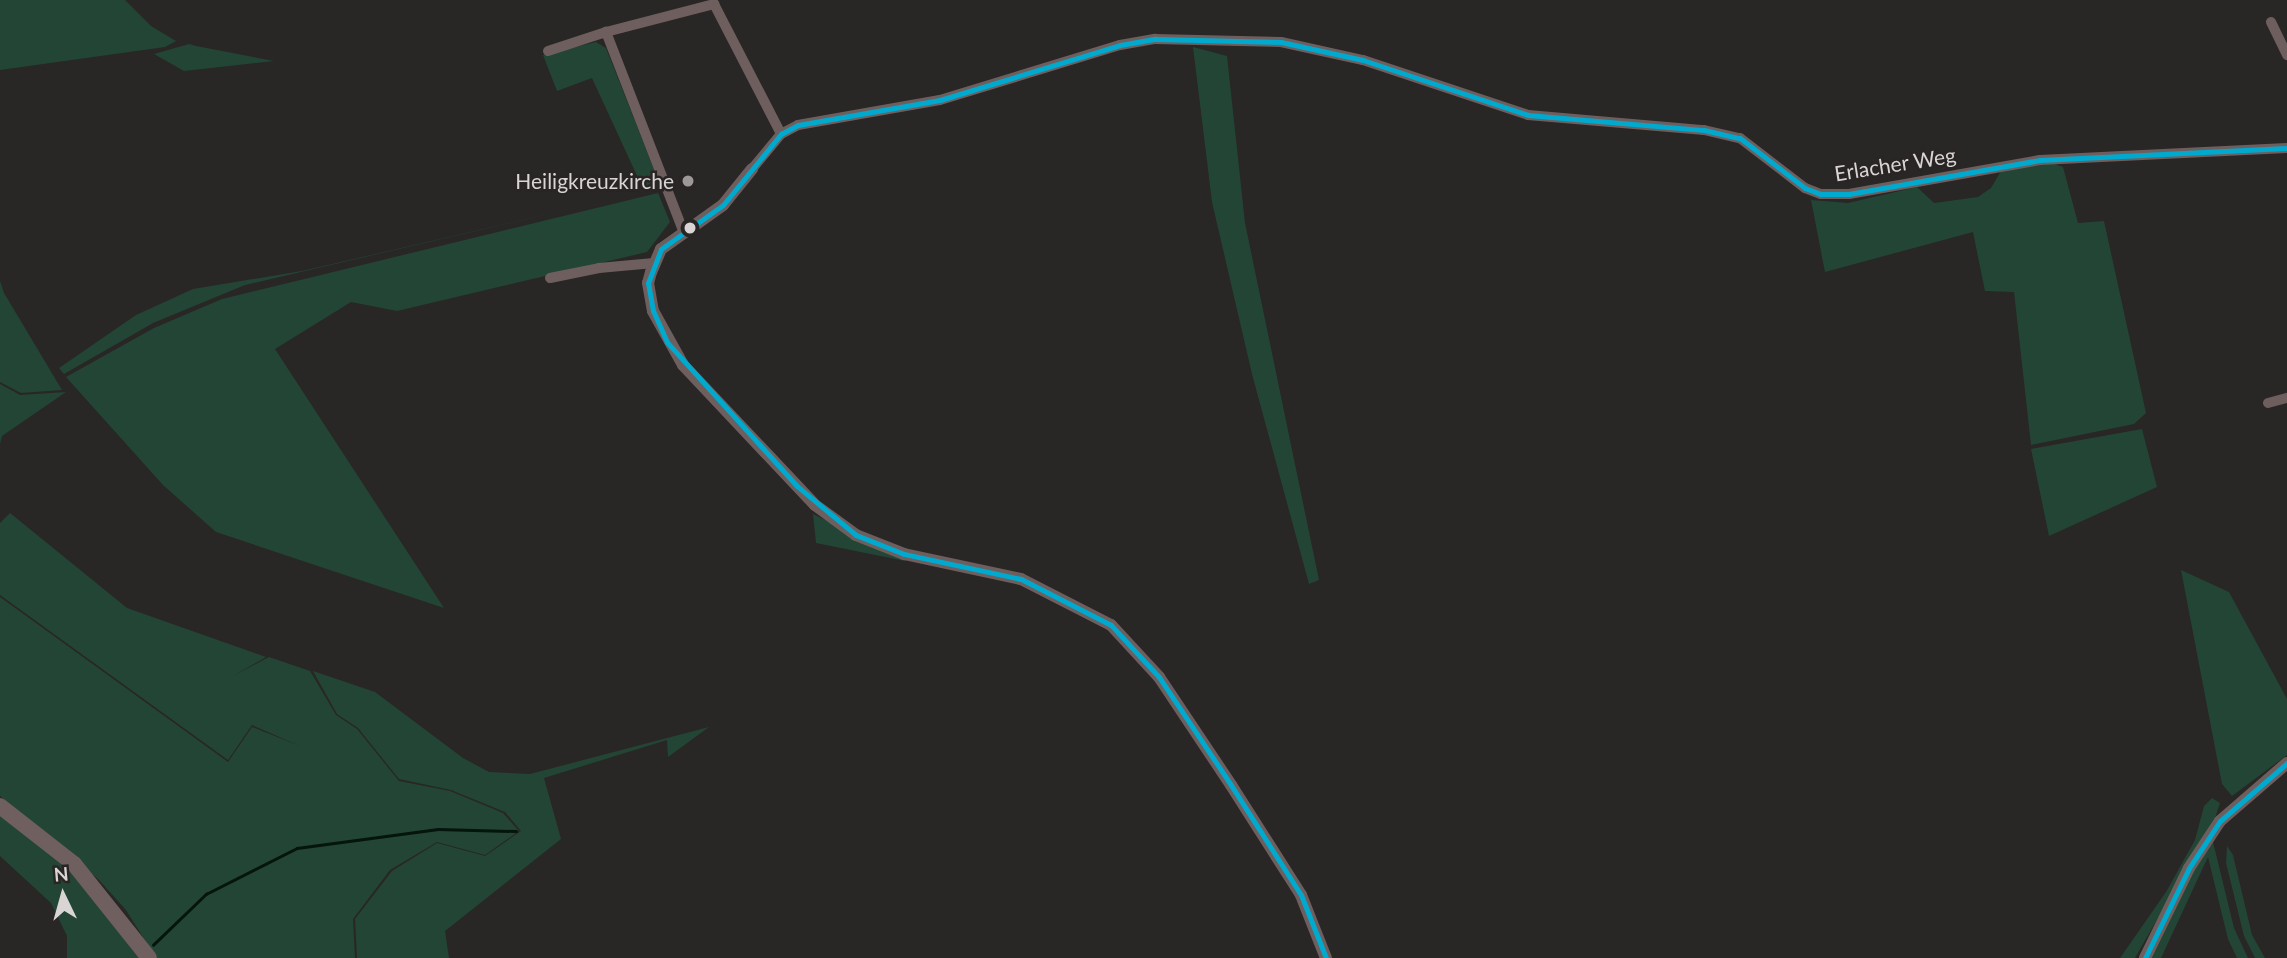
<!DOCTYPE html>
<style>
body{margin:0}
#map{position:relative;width:2287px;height:958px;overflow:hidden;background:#292626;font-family:Lato,sans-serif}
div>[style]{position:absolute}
.green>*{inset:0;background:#234535}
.stream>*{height:2.5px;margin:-1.25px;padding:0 1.25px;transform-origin:1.25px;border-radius:1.25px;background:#05140c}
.minor>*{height:10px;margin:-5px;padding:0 5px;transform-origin:5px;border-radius:5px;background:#6e5f5e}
.tertiary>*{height:12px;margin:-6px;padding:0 6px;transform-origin:6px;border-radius:6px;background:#6e5f5e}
.primary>*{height:16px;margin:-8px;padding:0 8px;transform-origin:8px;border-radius:8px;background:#6f5f5e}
.bus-1>*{height:5px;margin:-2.5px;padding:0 2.5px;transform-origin:2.5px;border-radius:2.5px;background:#00a9ce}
.dots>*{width:19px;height:19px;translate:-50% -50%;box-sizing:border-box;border:4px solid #2a2525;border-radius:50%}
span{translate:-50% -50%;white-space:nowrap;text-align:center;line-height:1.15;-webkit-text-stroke:5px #2a2525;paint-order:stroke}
.street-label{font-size:21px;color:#d8d5d4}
.poi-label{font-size:21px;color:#d8d5d4}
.right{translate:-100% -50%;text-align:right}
.north{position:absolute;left:28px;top:860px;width:70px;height:70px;-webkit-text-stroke:5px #2a2525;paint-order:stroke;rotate:355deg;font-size:19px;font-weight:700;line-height:28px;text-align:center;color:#d8d5d4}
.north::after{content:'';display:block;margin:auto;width:24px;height:32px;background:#d8d5d4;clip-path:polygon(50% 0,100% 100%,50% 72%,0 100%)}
</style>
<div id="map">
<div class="green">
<i style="clip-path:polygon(0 0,125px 0,151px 26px,176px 41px,165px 47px,0 70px)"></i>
<i style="clip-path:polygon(596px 42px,606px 48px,661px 187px,644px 191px,592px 78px,557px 91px,543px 55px)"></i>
<i style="clip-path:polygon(189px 44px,196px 46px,274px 61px,184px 71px,154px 54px)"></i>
<i style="clip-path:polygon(1193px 47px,1227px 56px,1245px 223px,1319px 580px,1309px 584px,1252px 374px,1212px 202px)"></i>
<i style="clip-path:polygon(2052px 163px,2063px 167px,2078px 223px,2104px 221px,2146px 413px,2134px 424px,2031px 445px,2014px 292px,1985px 291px,1973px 232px,1825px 272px,1811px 200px,1848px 203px,1917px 187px,1934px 203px,1978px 197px,1991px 188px,2001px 171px)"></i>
<i style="clip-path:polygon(658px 193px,670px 222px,647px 252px,397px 311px,351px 302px,275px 349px,444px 608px,216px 532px,163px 485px,66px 377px,154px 328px,222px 299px)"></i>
<i style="clip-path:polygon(600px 202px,245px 285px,153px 323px,64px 374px,59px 368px,136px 315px,193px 289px,302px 271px)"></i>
<i style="clip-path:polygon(0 281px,4px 293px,62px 390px,21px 393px,0 382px)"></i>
<i style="clip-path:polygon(0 384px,20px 395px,66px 392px,2px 436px,0 444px)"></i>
<i style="clip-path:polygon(2142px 429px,2157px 487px,2049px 536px,2031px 449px)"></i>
<i style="clip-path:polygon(10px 513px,127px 608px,266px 657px,233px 676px,269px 657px,310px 671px,336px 715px,357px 729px,399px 781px,450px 791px,503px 813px,519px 831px,485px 855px,437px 842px,390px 870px,353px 919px,355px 958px,156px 958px,126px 910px,99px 880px,0 796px,0 597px,228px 762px,252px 727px,300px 746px,252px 725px,228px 760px,0 595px,0 523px)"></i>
<i style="clip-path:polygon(813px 514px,900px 556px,905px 561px,816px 543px)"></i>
<i style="clip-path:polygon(2181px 570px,2229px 592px,2287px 699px,2287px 755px,2232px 796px,2222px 784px)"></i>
<i style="clip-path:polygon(313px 671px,375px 692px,463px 758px,489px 772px,530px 774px,709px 727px,668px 757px,667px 740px,544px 778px,561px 839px,445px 931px,449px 958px,357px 958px,355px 919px,392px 871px,437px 843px,485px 856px,521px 831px,505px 812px,451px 790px,399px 779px,358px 728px,337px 714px)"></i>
<i style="clip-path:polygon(2212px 798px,2220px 803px,2215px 818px,2135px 958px,2120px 958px,2166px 892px,2195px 840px,2204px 806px)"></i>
<i style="clip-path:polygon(0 813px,40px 842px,96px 895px,141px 958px,67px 958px,67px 936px,51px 903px,0 856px)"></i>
<i style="clip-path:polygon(2213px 842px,2234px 928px,2248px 958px,2237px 958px,2228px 939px,2208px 857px,2161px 958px,2150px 958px,2192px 870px)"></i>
<i style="clip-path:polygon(2227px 846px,2233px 855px,2252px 935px,2265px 958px,2255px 958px,2244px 936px,2226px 863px)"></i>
</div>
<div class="stream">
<i style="left:153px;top:945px;width:74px;rotate:-43.9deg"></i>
<i style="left:206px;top:894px;width:102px;rotate:-26.8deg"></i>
<i style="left:297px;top:848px;width:142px;rotate:-7.7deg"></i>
<i style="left:438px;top:829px;width:78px;rotate:1.5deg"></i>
</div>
<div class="minor">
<i style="left:2271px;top:22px;width:37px;rotate:64deg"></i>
<i style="left:548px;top:51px;width:61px;rotate:-18.1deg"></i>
<i style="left:752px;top:169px;width:45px;rotate:-50.4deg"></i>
<i style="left:781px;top:134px;width:19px;rotate:-28deg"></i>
<i style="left:798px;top:125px;width:144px;rotate:-10deg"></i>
<i style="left:940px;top:100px;width:188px;rotate:-17deg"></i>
<i style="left:1120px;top:45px;width:36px;rotate:-10deg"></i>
<i style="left:1155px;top:39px;width:126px;rotate:1.4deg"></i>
<i style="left:1281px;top:42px;width:84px;rotate:12.4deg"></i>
<i style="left:1363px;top:60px;width:174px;rotate:18.4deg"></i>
<i style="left:1528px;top:115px;width:177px;rotate:4.9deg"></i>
<i style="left:1704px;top:130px;width:37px;rotate:13deg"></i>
<i style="left:1740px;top:138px;width:82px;rotate:37.6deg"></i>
<i style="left:1805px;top:188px;width:17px;rotate:21deg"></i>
<i style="left:1821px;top:194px;width:28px"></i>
<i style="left:1849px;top:194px;width:194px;rotate:-10.1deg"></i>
<i style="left:2040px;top:160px;width:247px;rotate:-2.8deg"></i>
<i style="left:684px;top:233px;width:216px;rotate:-111.2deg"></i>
<i style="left:606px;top:32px;width:112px;rotate:-14.5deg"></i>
<i style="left:714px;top:4px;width:146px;rotate:62.7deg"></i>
<i style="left:550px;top:278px;width:50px;rotate:-11.5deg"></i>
<i style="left:599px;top:268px;width:55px;rotate:-5.2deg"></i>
<i style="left:2268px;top:403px;width:20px;rotate:-15deg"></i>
</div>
<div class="tertiary">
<i style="left:752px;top:169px;width:46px;rotate:128.9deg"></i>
<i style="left:723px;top:205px;width:76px;rotate:144.6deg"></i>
<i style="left:661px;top:249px;width:25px;rotate:113deg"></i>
<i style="left:651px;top:272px;width:11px;rotate:105deg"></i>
<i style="left:648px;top:283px;width:28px;rotate:80deg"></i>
<i style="left:653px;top:311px;width:62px;rotate:60.9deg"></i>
<i style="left:683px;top:365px;width:192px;rotate:46.7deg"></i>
<i style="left:815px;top:505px;width:51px;rotate:36.2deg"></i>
<i style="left:856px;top:535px;width:52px;rotate:21.6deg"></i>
<i style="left:904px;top:554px;width:120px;rotate:12.1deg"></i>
<i style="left:1021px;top:579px;width:101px;rotate:27.1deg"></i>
<i style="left:1111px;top:625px;width:71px;rotate:47.3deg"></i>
<i style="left:1159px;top:677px;width:130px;rotate:56.3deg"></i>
<i style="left:1231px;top:785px;width:130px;rotate:57.5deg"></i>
<i style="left:1301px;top:895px;width:68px;rotate:68.4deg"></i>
<i style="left:2145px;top:958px;width:100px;rotate:-63.9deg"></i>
<i style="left:2189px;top:868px;width:56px;rotate:-56.6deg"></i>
<i style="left:2220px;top:821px;width:89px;rotate:-40.9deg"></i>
</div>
<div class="primary">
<i style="left:0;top:806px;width:94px;rotate:38.1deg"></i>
<i style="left:74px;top:864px;width:120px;rotate:51.4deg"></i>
</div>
<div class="bus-1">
<i style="left:1326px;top:958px;width:68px;rotate:-111.6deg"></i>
<i style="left:1301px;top:895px;width:130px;rotate:-122.5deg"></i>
<i style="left:1231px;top:785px;width:130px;rotate:-123.7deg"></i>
<i style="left:1159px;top:677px;width:71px;rotate:-132.7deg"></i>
<i style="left:1111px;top:625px;width:101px;rotate:-152.9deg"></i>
<i style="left:1021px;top:579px;width:120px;rotate:-167.9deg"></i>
<i style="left:904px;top:554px;width:52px;rotate:-158.4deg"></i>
<i style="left:856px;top:535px;width:77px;rotate:-140.3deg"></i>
<i style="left:797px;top:486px;width:194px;rotate:-132.1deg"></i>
<i style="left:667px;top:342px;width:34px;rotate:-114deg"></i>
<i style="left:653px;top:311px;width:28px;rotate:-100deg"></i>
<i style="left:648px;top:283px;width:36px;rotate:-69deg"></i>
<i style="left:661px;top:249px;width:76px;rotate:-35.4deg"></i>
<i style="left:723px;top:205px;width:92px;rotate:-50.8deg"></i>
<i style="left:781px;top:134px;width:19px;rotate:-28deg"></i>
<i style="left:798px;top:125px;width:144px;rotate:-10deg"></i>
<i style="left:940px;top:100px;width:188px;rotate:-17deg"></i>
<i style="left:1120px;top:45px;width:36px;rotate:-10deg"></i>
<i style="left:1155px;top:39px;width:126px;rotate:1.4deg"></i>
<i style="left:1281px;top:42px;width:84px;rotate:12.4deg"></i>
<i style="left:1363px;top:60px;width:174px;rotate:18.4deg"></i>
<i style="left:1528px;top:115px;width:177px;rotate:4.9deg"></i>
<i style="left:1704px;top:130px;width:37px;rotate:13deg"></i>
<i style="left:1740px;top:138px;width:82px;rotate:37.6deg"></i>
<i style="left:1805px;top:188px;width:17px;rotate:21deg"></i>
<i style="left:1821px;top:194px;width:28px"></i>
<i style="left:1849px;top:194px;width:194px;rotate:-10.1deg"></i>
<i style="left:2040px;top:160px;width:247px;rotate:-2.8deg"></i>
<i style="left:2145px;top:958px;width:100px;rotate:-63.9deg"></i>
<i style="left:2189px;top:868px;width:56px;rotate:-56.6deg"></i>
<i style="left:2220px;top:821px;width:89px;rotate:-40.9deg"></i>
</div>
<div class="dots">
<i style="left:688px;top:181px;background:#9b9897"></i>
<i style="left:690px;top:228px;background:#d8d5d4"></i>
</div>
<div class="street-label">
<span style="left:1895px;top:164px;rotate:-9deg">Erlacher Weg</span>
</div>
<div class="poi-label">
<span class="right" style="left:674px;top:181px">Heiligkreuzkirche</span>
</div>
<div class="north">N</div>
</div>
